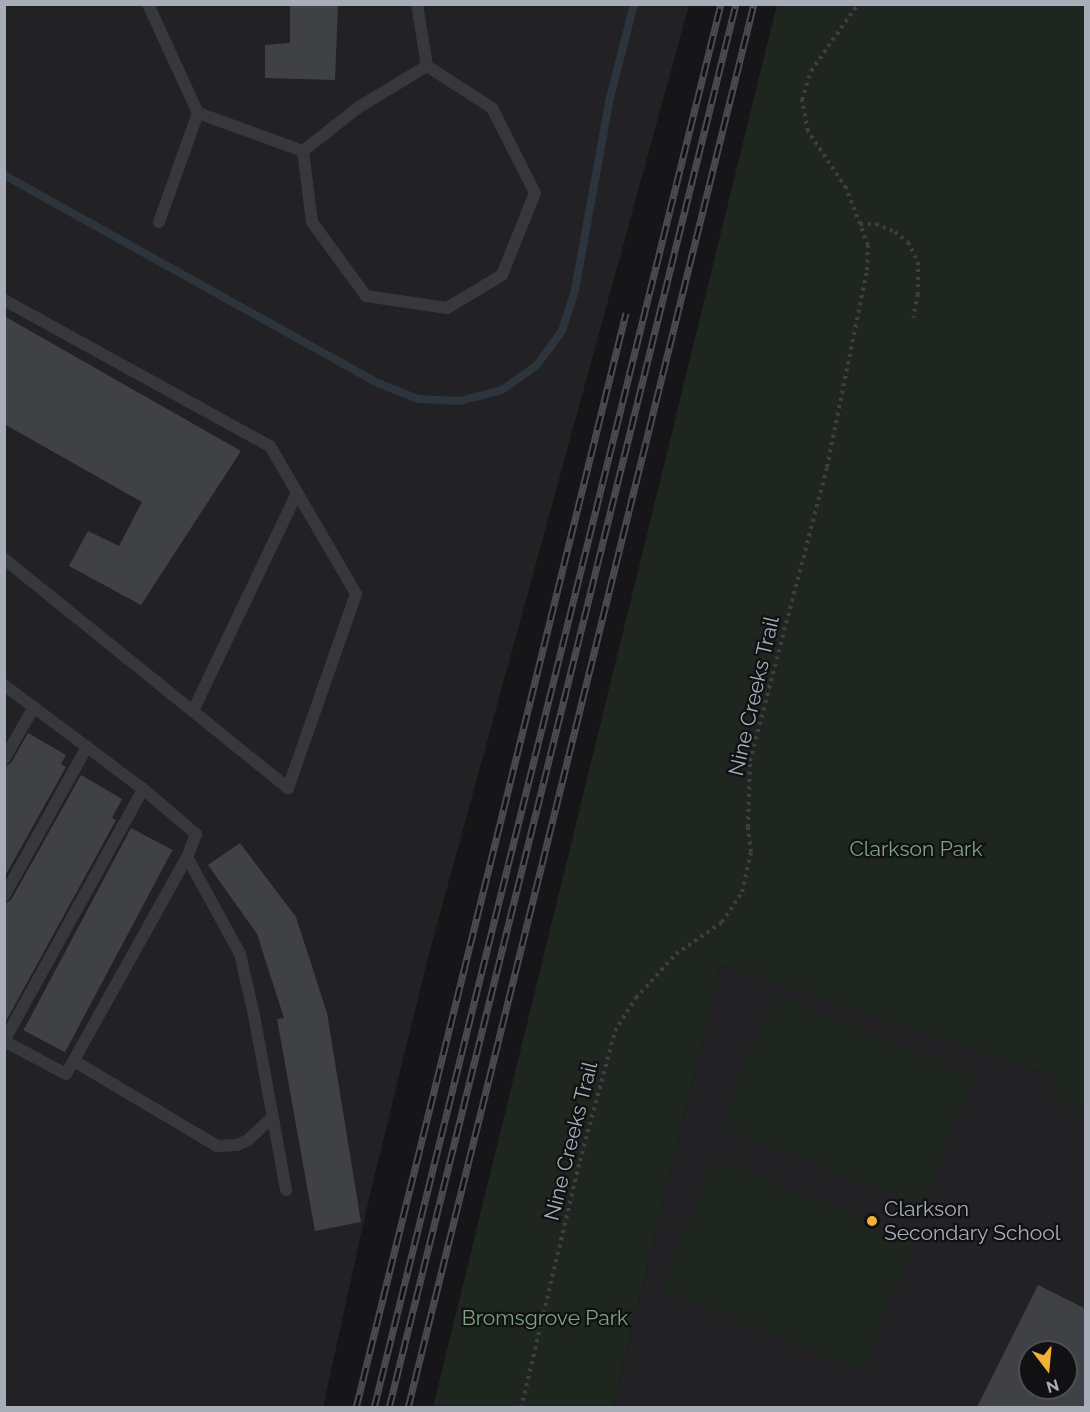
<!DOCTYPE html>
<style>
body{margin:0}
#map{position:relative;width:1090px;height:1412px;overflow:hidden;background:#161618;font-family:Raleway,sans-serif}
div>[style]{position:absolute}
.built>*{inset:0;background:#222225}
.green>*{inset:0;background:#1e261f;transform-origin:0 0}
.stream>*{height:8px;margin:-4px;padding:0 4px;transform-origin:4px;border-radius:4px;background:#2c353c}
.building>*{inset:0;background:#404145;transform-origin:0 0}
.path>*{height:4px;margin-top:-2px;transform-origin:0;background:repeating-linear-gradient(90deg,#3d3f44 0 3px,transparent 0 7.5px)}
.lane>*{height:12px;margin:-6px;padding:0 6px;transform-origin:6px;border-radius:6px;background:#37383d}
.rail>*{height:7px;margin-top:-3.5px;transform-origin:0;background:repeating-linear-gradient(90deg,#111113 0 14px,#4a4c52 0 28px);box-sizing:border-box;border-block:2px solid #4a4c52}
.dots>*{width:16px;height:16px;translate:-50% -50%;box-sizing:border-box;border:3px solid #111113;border-radius:50%}
span{translate:-50% -50%;white-space:nowrap;text-align:center;line-height:1.15;-webkit-text-stroke:4.5px #111113;paint-order:stroke}
.street-label{font-size:21px;color:#a8adb8}
.park-label{font-size:21px;color:#7fa381}
.poi-label{font-size:21px;color:#a8adb8}
.left{translate:0 -50%;text-align:left}
.frame{position:absolute;inset:0;border:6px solid #a8adb8;pointer-events:none}
.north{position:absolute;left:1018px;top:1340px;width:60px;height:60px;box-sizing:border-box;background:#111113;border:2px solid #4d4f55;border-radius:50%;rotate:164deg;font-size:16px;font-weight:700;line-height:24px;text-align:center;color:#a8adb8}
.north::after{content:'';display:block;margin:auto;width:21px;height:27px;background:#f2b134;clip-path:polygon(50% 0,100% 100%,50% 72%,0 100%)}
</style>
<div id="map">
<div class="built">
<i style="clip-path:polygon(5px 5px,689px 5px,430px 950px,369px 1198px,323px 1407px,5px 1408px)"></i>
<i style="clip-path:polygon(evenodd,721px 964px,1025px 1066px,1085px 1091px,1085px 1407px,613px 1408px,721px 964px,1030px 1352px,1066px 1352px,1066px 1388px,1030px 1388px,1030px 1352px)"></i>
</div>
<div class="green">
<i style="clip-path:polygon(777px 4px,1085px 5px,1085px 1110px,1048px 1099px,1055px 1078px,1025px 1066px,721px 964px,613px 1407px,433px 1407px)"></i>
<i style="left:774px;top:995px;width:215px;height:142px;rotate:22deg"></i>
<i style="left:715px;top:1158px;width:215px;height:142px;rotate:22deg"></i>
</div>
<div class="stream">
<i style="left:4px;top:175px;width:428px;rotate:29.1deg"></i>
<i style="left:378px;top:383px;width:43px;rotate:21.8deg"></i>
<i style="left:418px;top:399px;width:42px;rotate:2.7deg"></i>
<i style="left:460px;top:401px;width:43px;rotate:-14.7deg"></i>
<i style="left:502px;top:390px;width:43px;rotate:-35.5deg"></i>
<i style="left:537px;top:365px;width:42px;rotate:-53.7deg"></i>
<i style="left:562px;top:331px;width:43px;rotate:-72.4deg"></i>
<i style="left:575px;top:290px;width:195px;rotate:-79.7deg"></i>
<i style="left:610px;top:98px;width:97px;rotate:-75.7deg"></i>
</div>
<div class="building">
<i style="clip-path:polygon(290px 4px,338px 4px,335px 80px,265px 78px,265px 45px,290px 43px)"></i>
<i style="clip-path:polygon(4px 316px,241px 451px,141px 605px,69px 566px,88px 531px,119px 546px,142px 502px,4px 424px)"></i>
<i style="clip-path:polygon(28px 733px,66px 755px,61px 764px,66px 767px,4px 878px,4px 767px,11px 763px)"></i>
<i style="clip-path:polygon(81px 775px,122px 799px,112px 818px,116px 820px,6px 1021px,4px 904px,11px 900px)"></i>
<i style="left:131px;top:828px;width:47px;height:229px;rotate:28deg"></i>
<i style="clip-path:polygon(240px 843px,296px 917px,327px 1013px,361px 1222px,315px 1231px,277px 1019px,284px 1018px,257px 934px,208px 865px)"></i>
<i style="clip-path:polygon(evenodd,1038px 1285px,1086px 1309px,1086px 1407px,977px 1407px,1038px 1285px,1030px 1352px,1066px 1352px,1066px 1388px,1030px 1388px,1030px 1352px)"></i>
</div>
<div class="path">
<i style="left:860px;top:224px;width:16px"></i>
<i style="left:876px;top:224px;width:21px;rotate:23deg"></i>
<i style="left:895px;top:232px;width:16px;rotate:38deg"></i>
<i style="left:908px;top:242px;width:22px;rotate:63deg"></i>
<i style="left:918px;top:262px;width:32px;rotate:90deg"></i>
<i style="left:918px;top:294px;width:24px;rotate:102deg"></i>
<i style="left:521px;top:1408px;width:254px;rotate:-76.6deg"></i>
<i style="left:580px;top:1161px;width:135px;rotate:-74.9deg"></i>
<i style="left:615px;top:1031px;width:39px;rotate:-58deg"></i>
<i style="left:636px;top:998px;width:59px;rotate:-47.7deg"></i>
<i style="left:676px;top:954px;width:56px;rotate:-34.8deg"></i>
<i style="left:722px;top:922px;width:36px;rotate:-56deg"></i>
<i style="left:742px;top:892px;width:41px;rotate:-77.3deg"></i>
<i style="left:751px;top:852px;width:25px;rotate:-97deg"></i>
<i style="left:748px;top:827px;width:66px;rotate:-88.3deg"></i>
<i style="left:750px;top:761px;width:304px;rotate:-75.3deg"></i>
<i style="left:827px;top:467px;width:201px;rotate:-78.5deg"></i>
<i style="left:867px;top:270px;width:25px;rotate:-88deg"></i>
<i style="left:868px;top:245px;width:22px;rotate:-111deg"></i>
<i style="left:860px;top:224px;width:39px;rotate:-111deg"></i>
<i style="left:846px;top:188px;width:69px;rotate:-123.7deg"></i>
<i style="left:808px;top:131px;width:32px;rotate:-101deg"></i>
<i style="left:802px;top:100px;width:30px;rotate:-73deg"></i>
<i style="left:811px;top:71px;width:82px;rotate:-55deg"></i>
</div>
<div class="lane">
<i style="left:148px;top:4px;width:120px;rotate:65.4deg"></i>
<i style="left:198px;top:113px;width:112px;rotate:19.9deg"></i>
<i style="left:303px;top:151px;width:72px;rotate:82.8deg"></i>
<i style="left:312px;top:222px;width:92px;rotate:53.9deg"></i>
<i style="left:366px;top:296px;width:82px;rotate:8.4deg"></i>
<i style="left:447px;top:308px;width:64px;rotate:-31deg"></i>
<i style="left:502px;top:275px;width:88px;rotate:-68.1deg"></i>
<i style="left:535px;top:193px;width:95px;rotate:-116.8deg"></i>
<i style="left:492px;top:108px;width:77px;rotate:-147.1deg"></i>
<i style="left:427px;top:66px;width:63px;rotate:-99.2deg"></i>
<i style="left:303px;top:151px;width:71px;rotate:-38.2deg"></i>
<i style="left:359px;top:107px;width:79px;rotate:-31.1deg"></i>
<i style="left:159px;top:222px;width:116px;rotate:-70.3deg"></i>
<i style="left:4px;top:300px;width:303px;rotate:28.8deg"></i>
<i style="left:270px;top:446px;width:171px;rotate:59.8deg"></i>
<i style="left:356px;top:594px;width:206px;rotate:109.3deg"></i>
<i style="left:288px;top:788px;width:365px;rotate:-141.1deg"></i>
<i style="left:4px;top:685px;width:174px;rotate:36.8deg"></i>
<i style="left:143px;top:789px;width:70px;rotate:40.3deg"></i>
<i style="left:196px;top:834px;width:25px;rotate:111deg"></i>
<i style="left:187px;top:857px;width:248px;rotate:119.1deg"></i>
<i style="left:66px;top:1074px;width:70px;rotate:-152deg"></i>
<i style="left:4px;top:1041px;width:288px;rotate:-61.1deg"></i>
<i style="left:193px;top:711px;width:242px;rotate:-64.5deg"></i>
<i style="left:4px;top:759px;width:60px;rotate:-60deg"></i>
<i style="left:187px;top:857px;width:111px;rotate:61.3deg"></i>
<i style="left:240px;top:954px;width:63px;rotate:77.1deg"></i>
<i style="left:254px;top:1015px;width:178px;rotate:79.6deg"></i>
<i style="left:4px;top:896px;width:171px;rotate:-60.9deg"></i>
<i style="left:74px;top:1061px;width:166px;rotate:30.7deg"></i>
<i style="left:217px;top:1146px;width:20px;rotate:-3deg"></i>
<i style="left:237px;top:1145px;width:12px;rotate:-24deg"></i>
<i style="left:248px;top:1140px;width:34px;rotate:-43deg"></i>
</div>
<div class="rail">
<i style="left:356px;top:1408px;width:1128px;rotate:-76.15deg"></i>
<i style="left:374px;top:1408px;width:1446px;rotate:-76.12deg"></i>
<i style="left:389px;top:1408px;width:1446px;rotate:-76.12deg"></i>
<i style="left:408px;top:1408px;width:1446px;rotate:-76.16deg"></i>
</div>
<div class="dots">
<i style="left:872px;top:1221px;background:#f2b134"></i>
</div>
<div class="street-label">
<span style="left:754px;top:696px;rotate:-77deg">Nine Creeks Trail</span>
<span style="left:571px;top:1141px;rotate:-76deg">Nine Creeks Trail</span>
</div>
<div class="park-label">
<span style="left:916px;top:849px">Clarkson Park</span>
<span style="left:545px;top:1318px">Bromsgrove Park</span>
</div>
<div class="poi-label">
<span class="left" style="left:884px;top:1221px">Clarkson<br>Secondary School</span>
</div>
<div class="frame"></div>
<div class="north">N</div>
</div>
